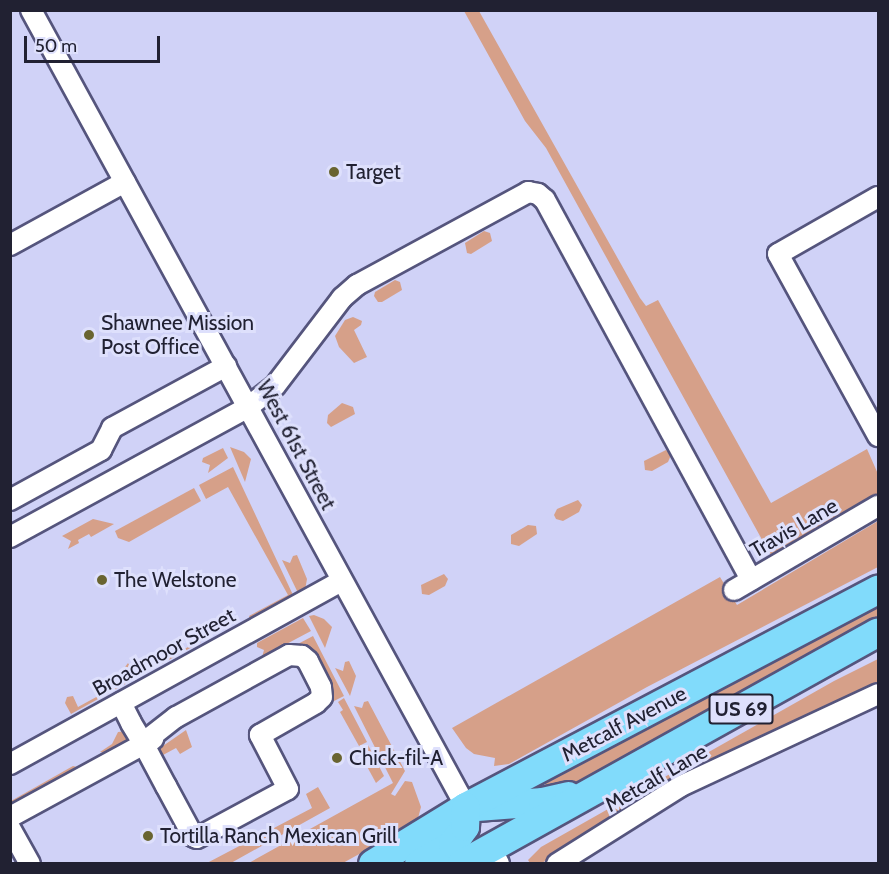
<!DOCTYPE html>
<style>
body{margin:0}
#map{position:relative;width:889px;height:874px;overflow:hidden;background:#d0d2f7;font-family:Cabin,sans-serif}
div>[style]{position:absolute}
.green>*{inset:0;background:#d6a089}
.roads{filter:drop-shadow(2px 0 #55557d) drop-shadow(-2px 0 #55557d) drop-shadow(0 2px #55557d) drop-shadow(0 -2px #55557d)}
.minor>*{height:20px;margin:-10px;padding:0 10px;transform-origin:10px;border-radius:10px;background:#fff}
.highway>*{height:28px;margin:-14px;padding:0 14px;transform-origin:14px;border-radius:14px;background:#81dbfb}
.dots>*{width:16px;height:16px;translate:-50% -50%;box-sizing:border-box;border:3px solid #dee0fc;border-radius:50%}
span{translate:-50% -50%;white-space:nowrap;text-align:center;line-height:1.15;-webkit-text-stroke:6px #dee0fc;paint-order:stroke}
.shield-label span{padding:2px 4px;background:#dee0fc;border:2px solid;border-radius:4px;-webkit-text-stroke-width:0}
.shield-label{font-size:20px;color:#212132;font-weight:700}
.poi-label{font-size:21px;color:#212132}
.left{translate:0 -50%;text-align:left}
.street-label{font-size:21px;color:#212132}
.frame{position:absolute;inset:0;border:12px solid #212132;pointer-events:none}
.scale{position:absolute;left:24px;top:36px;width:136px;height:27px;box-sizing:border-box;border:3px solid #212132;border-top:0;padding-left:8px;font-size:18px;line-height:21px;white-space:nowrap;color:#212132;-webkit-text-stroke:4px #dee0fc;paint-order:stroke}
</style>
<div id="map">
<div class="green">
<i style="clip-path:polygon(464px 11px,479px 11px,640px 298px,646px 306px,658px 300px,771px 503px,867px 449px,878px 474px,878px 495px,771px 556px,546px 148px,525px 121px)"></i>
<i style="clip-path:polygon(484px 231px,490px 233px,492px 241px,471px 254px,467px 253px,465px 243px)"></i>
<i style="clip-path:polygon(395px 280px,400px 282px,402px 290px,382px 302px,378px 302px,374px 296px,375px 292px)"></i>
<i style="clip-path:polygon(353px 317px,362px 321px,361px 325px,354px 330px,367px 357px,354px 363px,339px 347px,335px 336px,345px 320px)"></i>
<i style="clip-path:polygon(342px 403px,353px 407px,355px 414px,331px 427px,327px 423px,328px 415px)"></i>
<i style="clip-path:polygon(230px 447px,244px 452px,251px 459px,245px 482px)"></i>
<i style="clip-path:polygon(223px 448px,228px 458px,208px 473px,210px 465px,202px 462px,203px 458px)"></i>
<i style="clip-path:polygon(666px 450px,671px 455px,668px 462px,652px 471px,645px 470px,644px 461px)"></i>
<i style="clip-path:polygon(233px 467px,293px 595px,250px 618px,249px 616px,288px 595px,228px 487px,206px 499px,199px 485px)"></i>
<i style="clip-path:polygon(194px 488px,201px 501px,129px 542px,118px 538px,115px 531px)"></i>
<i style="clip-path:polygon(578px 500px,582px 505px,579px 512px,563px 521px,556px 519px,554px 515px,557px 509px)"></i>
<i style="clip-path:polygon(93px 519px,114px 524px,91px 537px,89px 534px,78px 540px,79px 543px,68px 549px,71px 541px,62px 536px)"></i>
<i style="clip-path:polygon(878px 521px,878px 567px,647px 687px,509px 764px,494px 766px,495px 758px,474px 754px,466px 748px,452px 728px,720px 577px,737px 605px)"></i>
<i style="clip-path:polygon(528px 525px,536px 526px,537px 534px,519px 546px,511px 544px,511px 535px)"></i>
<i style="clip-path:polygon(297px 555px,307px 579px,305px 590px,300px 597px,282px 560px,290px 563px,293px 556px)"></i>
<i style="clip-path:polygon(444px 574px,448px 579px,445px 586px,429px 595px,422px 594px,421px 585px)"></i>
<i style="clip-path:polygon(878px 603px,878px 618px,577px 784px,549px 791px,544px 783px)"></i>
<i style="clip-path:polygon(314px 615px,324px 619px,332px 627px,325px 648px,309px 616px)"></i>
<i style="clip-path:polygon(303px 618px,311px 631px,262px 657px,264px 650px,257px 647px,257px 643px)"></i>
<i style="clip-path:polygon(187px 631px,196px 633px,201px 642px,142px 675px,134px 659px,139px 659px,145px 670px,190px 646px,184px 634px)"></i>
<i style="clip-path:polygon(313px 636px,344px 696px,334px 701px,329px 702px,312px 657px,258px 665px)"></i>
<i style="clip-path:polygon(878px 659px,878px 683px,668px 783px,542px 863px,530px 863px,528px 860px,541px 847px,834px 681px)"></i>
<i style="clip-path:polygon(349px 661px,356px 676px,350px 696px,335px 668px,343px 671px,345px 662px)"></i>
<i style="clip-path:polygon(128px 663px,136px 678px,71px 714px,65px 703px,67px 697px,73px 696px,78px 707px,131px 678px,125px 667px)"></i>
<i style="clip-path:polygon(344px 698px,367px 742px,359px 746px,340px 712px,343px 710px,338px 702px)"></i>
<i style="clip-path:polygon(368px 701px,405px 771px,391px 794px,395px 796px,405px 781px,412px 782px,421px 807px,417px 822px,343px 863px,247px 864px,393px 783px,354px 706px,362px 708px,364px 702px)"></i>
<i style="clip-path:polygon(186px 730px,192px 747px,180px 754px,176px 748px,163px 755px,160px 753px,160px 748px)"></i>
<i style="clip-path:polygon(127px 731px,128px 738px,124px 744px,106px 753px,100px 752px,112px 744px,118px 732px)"></i>
<i style="clip-path:polygon(368px 745px,384px 776px,376px 783px,358px 750px)"></i>
<i style="clip-path:polygon(73px 766px,81px 768px,11px 807px,11px 801px)"></i>
<i style="clip-path:polygon(318px 787px,330px 808px,231px 863px,207px 863px,312px 808px,306px 794px)"></i>
</div>
<div class="roads">
<div class="minor">
<i style="left:31px;top:10px;width:908px;rotate:61.37deg"></i>
<i style="left:878px;top:197px;width:115px;rotate:150.3deg"></i>
<i style="left:778px;top:254px;width:208px;rotate:61.2deg"></i>
<i style="left:10px;top:245px;width:131px;rotate:-28.7deg"></i>
<i style="left:10px;top:500px;width:104px;rotate:-28.8deg"></i>
<i style="left:101px;top:450px;width:25px;rotate:-63deg"></i>
<i style="left:112px;top:428px;width:130px;rotate:-28.5deg"></i>
<i style="left:10px;top:537px;width:271px;rotate:-28.6deg"></i>
<i style="left:248px;top:407px;width:34px;rotate:-38deg"></i>
<i style="left:275px;top:386px;width:111px;rotate:-52.7deg"></i>
<i style="left:342px;top:298px;width:20px;rotate:-41deg"></i>
<i style="left:357px;top:285px;width:195px;rotate:-28.5deg"></i>
<i style="left:528px;top:192px;width:10px;rotate:11deg"></i>
<i style="left:538px;top:194px;width:9px;rotate:41deg"></i>
<i style="left:545px;top:200px;width:432px;rotate:61.5deg"></i>
<i style="left:734px;top:590px;width:167px;rotate:-30.3deg"></i>
<i style="left:121px;top:703px;width:22px;rotate:63deg"></i>
<i style="left:131px;top:723px;width:23px;rotate:59deg"></i>
<i style="left:143px;top:743px;width:49px;rotate:61.9deg"></i>
<i style="left:166px;top:786px;width:57px;rotate:61.6deg"></i>
<i style="left:193px;top:836px;width:4px;rotate:27deg"></i>
<i style="left:197px;top:838px;width:103px;rotate:-28.3deg"></i>
<i style="left:288px;top:789px;width:61px;rotate:-117.4deg"></i>
<i style="left:260px;top:735px;width:64px;rotate:-29.7deg"></i>
<i style="left:316px;top:703px;width:8px;rotate:-45deg"></i>
<i style="left:322px;top:697px;width:10px;rotate:-96deg"></i>
<i style="left:321px;top:687px;width:29px;rotate:-117deg"></i>
<i style="left:308px;top:661px;width:8px;rotate:-140deg"></i>
<i style="left:302px;top:656px;width:13px;rotate:-176deg"></i>
<i style="left:289px;top:655px;width:129px;rotate:151.2deg"></i>
<i style="left:176px;top:717px;width:42px;rotate:141.8deg"></i>
<i style="left:10px;top:764px;width:378px;rotate:-28.9deg"></i>
<i style="left:10px;top:817px;width:163px;rotate:-28.6deg"></i>
<i style="left:10px;top:828px;width:41px;rotate:60.9deg"></i>
<i style="left:491px;top:848px;width:18px;rotate:63deg"></i>
<i style="left:557px;top:864px;width:146px;rotate:-32.2deg"></i>
<i style="left:681px;top:786px;width:217px;rotate:-25deg"></i>
</div>
<div class="highway">
<i style="left:477px;top:807px;width:66px;rotate:-4.3deg"></i>
<i style="left:543px;top:802px;width:26px;rotate:-13deg"></i>
<i style="left:373px;top:864px;width:109px;rotate:-31.5deg"></i>
<i style="left:466px;top:807px;width:466px;rotate:-27.8deg"></i>
<i style="left:419px;top:864px;width:39px;rotate:-30deg"></i>
<i style="left:453px;top:844px;width:21px;rotate:-55deg"></i>
<i style="left:465px;top:827px;width:20px;rotate:-87deg"></i>
<i style="left:462px;top:864px;width:476px;rotate:-29.1deg"></i>
</div>
</div>
<div class="dots">
<i style="left:334px;top:172px;background:#696430"></i>
<i style="left:89px;top:335px;background:#696430"></i>
<i style="left:102px;top:580px;background:#696430"></i>
<i style="left:337px;top:758px;background:#696430"></i>
<i style="left:148px;top:836px;background:#696430"></i>
</div>
<div class="shield-label">
<span style="left:741px;top:709px">US 69</span>
</div>
<div class="poi-label">
<span class="left" style="left:346px;top:172px">Target</span>
<span class="left" style="left:101px;top:335px">Shawnee Mission<br>Post Office</span>
<span class="left" style="left:114px;top:580px">The Welstone</span>
<span class="left" style="left:349px;top:758px">Chick-fil-A</span>
<span class="left" style="left:160px;top:836px">Tortilla Ranch Mexican Grill</span>
</div>
<div class="street-label">
<span style="left:296px;top:445px;rotate:62deg">West 61st Street</span>
<span style="left:794px;top:528px;rotate:-30deg">Travis Lane</span>
<span style="left:164px;top:652px;rotate:-29deg">Broadmoor Street</span>
<span style="left:624px;top:724px;rotate:-28deg">Metcalf Avenue</span>
<span style="left:656px;top:778px;rotate:-30deg">Metcalf Lane</span>
</div>
<div class="frame"></div>
<div class="scale">50 m</div>
</div>
